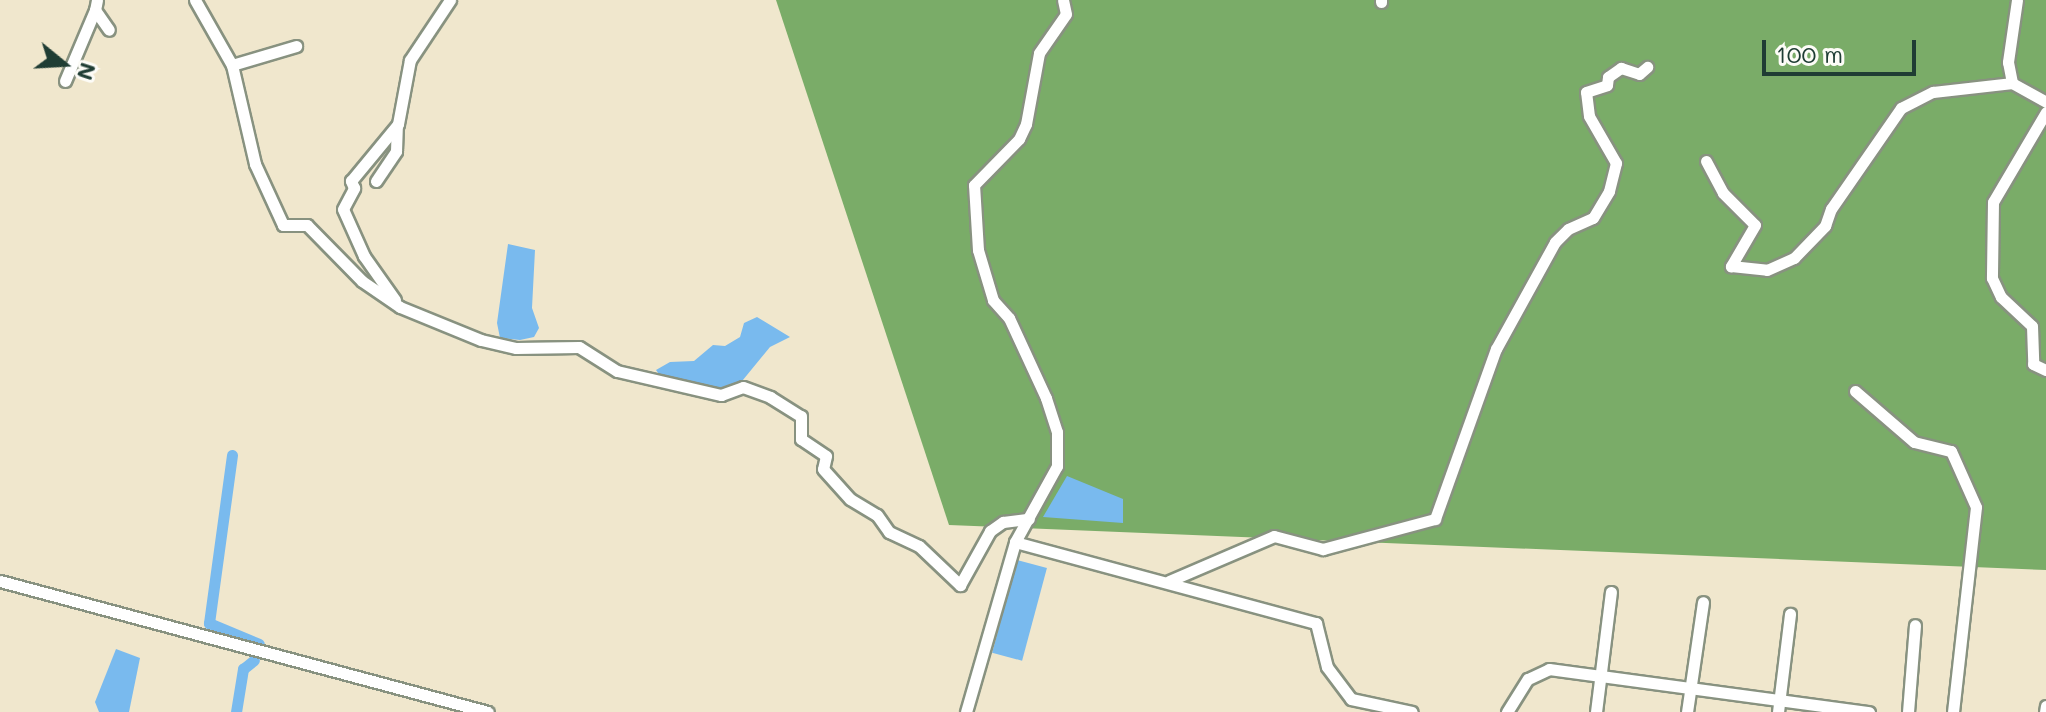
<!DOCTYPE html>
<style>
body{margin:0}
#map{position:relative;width:2046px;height:712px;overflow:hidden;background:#f0e7cd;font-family:Mali,sans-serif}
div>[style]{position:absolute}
.forest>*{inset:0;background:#7aac68}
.water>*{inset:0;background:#79baee;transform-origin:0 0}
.canal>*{height:11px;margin:-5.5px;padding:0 5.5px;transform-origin:5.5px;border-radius:5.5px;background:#79baee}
.roads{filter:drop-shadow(2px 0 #889280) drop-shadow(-2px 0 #889280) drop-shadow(0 2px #889280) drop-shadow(0 -2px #889280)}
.minor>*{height:11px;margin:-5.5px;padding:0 5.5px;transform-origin:5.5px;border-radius:5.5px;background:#fff}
span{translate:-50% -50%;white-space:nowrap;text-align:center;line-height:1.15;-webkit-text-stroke:7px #fdfcf7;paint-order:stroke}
.north{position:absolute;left:24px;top:24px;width:80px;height:80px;-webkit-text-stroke:6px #fdfcf7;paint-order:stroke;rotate:108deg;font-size:22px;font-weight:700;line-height:32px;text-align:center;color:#1f3d34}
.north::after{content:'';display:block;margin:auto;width:28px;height:36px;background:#1f3d34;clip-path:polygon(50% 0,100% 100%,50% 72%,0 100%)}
.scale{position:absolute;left:1762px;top:40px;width:154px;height:36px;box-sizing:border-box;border:4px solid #1f3d34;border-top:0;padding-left:10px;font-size:24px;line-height:28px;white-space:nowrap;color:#1f3d34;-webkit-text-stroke:6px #fdfcf7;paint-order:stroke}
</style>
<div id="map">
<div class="forest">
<i style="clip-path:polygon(776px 0,2046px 0,2046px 570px,949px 525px)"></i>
</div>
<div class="water">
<i style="clip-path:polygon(508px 244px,535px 250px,532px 308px,539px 328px,534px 337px,520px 340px,500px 338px,497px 323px)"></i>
<i style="clip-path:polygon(757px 317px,790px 337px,770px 347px,738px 386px,723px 392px,661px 377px,656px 370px,670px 362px,694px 361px,713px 345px,725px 346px,740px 337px,744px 323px)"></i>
<i style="clip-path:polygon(1067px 476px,1123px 499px,1123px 523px,1043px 517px)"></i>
<i style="left:1017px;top:560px;width:31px;height:96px;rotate:15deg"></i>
<i style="clip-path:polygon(116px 649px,140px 658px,129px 712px,99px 712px,95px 702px)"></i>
</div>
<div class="canal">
<i style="left:232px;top:455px;width:170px;rotate:97.8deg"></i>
<i style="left:209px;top:623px;width:54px;rotate:22.8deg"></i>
<i style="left:236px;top:712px;width:44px;rotate:-80.8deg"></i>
<i style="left:243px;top:669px;width:14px;rotate:-39deg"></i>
</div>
<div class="roads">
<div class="minor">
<i style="left:97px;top:0;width:10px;rotate:101deg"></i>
<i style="left:95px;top:10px;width:24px;rotate:55deg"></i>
<i style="left:195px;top:0;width:75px;rotate:60.4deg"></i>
<i style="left:232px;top:65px;width:102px;rotate:76.9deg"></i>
<i style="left:255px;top:164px;width:67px;rotate:65.3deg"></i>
<i style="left:283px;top:225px;width:24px"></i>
<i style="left:307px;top:225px;width:78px;rotate:45.5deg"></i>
<i style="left:362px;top:281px;width:46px;rotate:34.4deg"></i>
<i style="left:400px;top:307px;width:87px;rotate:22.2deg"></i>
<i style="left:481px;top:340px;width:36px;rotate:13deg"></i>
<i style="left:516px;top:348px;width:63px;rotate:-0.9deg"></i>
<i style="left:579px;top:347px;width:45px;rotate:32.3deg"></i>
<i style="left:617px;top:371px;width:107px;rotate:13deg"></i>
<i style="left:721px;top:395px;width:23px;rotate:-20deg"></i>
<i style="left:743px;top:387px;width:29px;rotate:20deg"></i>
<i style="left:770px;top:397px;width:36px;rotate:32deg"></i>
<i style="left:801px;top:416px;width:23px;rotate:90deg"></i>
<i style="left:801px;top:439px;width:30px;rotate:34deg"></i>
<i style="left:826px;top:456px;width:13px;rotate:103deg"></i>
<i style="left:823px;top:469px;width:40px;rotate:48deg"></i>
<i style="left:850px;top:499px;width:31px;rotate:31deg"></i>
<i style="left:877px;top:515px;width:21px;rotate:55deg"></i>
<i style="left:889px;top:532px;width:33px;rotate:25deg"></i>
<i style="left:919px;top:546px;width:57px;rotate:43.6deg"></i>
<i style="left:960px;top:585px;width:62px;rotate:-60.9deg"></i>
<i style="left:990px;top:531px;width:16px;rotate:-35deg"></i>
<i style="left:1003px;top:522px;width:26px;rotate:-7deg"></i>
<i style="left:2017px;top:0;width:63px;rotate:98.3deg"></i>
<i style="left:2008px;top:62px;width:21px;rotate:79deg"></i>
<i style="left:2012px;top:83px;width:39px;rotate:29deg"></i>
<i style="left:1381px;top:2px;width:2px;rotate:-90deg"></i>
<i style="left:232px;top:65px;width:67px;rotate:-16.5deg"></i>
<i style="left:65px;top:81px;width:77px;rotate:-67.1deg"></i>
<i style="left:2046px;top:112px;width:104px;rotate:120.5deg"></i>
<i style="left:1993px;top:202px;width:76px;rotate:90.8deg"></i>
<i style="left:1992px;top:278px;width:21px;rotate:65deg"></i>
<i style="left:2001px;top:297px;width:42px;rotate:43.1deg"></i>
<i style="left:2032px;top:326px;width:38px;rotate:88deg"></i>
<i style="left:2033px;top:364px;width:14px;rotate:25deg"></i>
<i style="left:1706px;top:161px;width:36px;rotate:62deg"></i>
<i style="left:1723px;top:193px;width:45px;rotate:45deg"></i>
<i style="left:1755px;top:225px;width:48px;rotate:120.3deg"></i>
<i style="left:1731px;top:266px;width:36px;rotate:6deg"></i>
<i style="left:1767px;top:270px;width:30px;rotate:-24deg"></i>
<i style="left:1794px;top:258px;width:45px;rotate:-45.9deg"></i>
<i style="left:1825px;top:226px;width:18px;rotate:-71deg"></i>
<i style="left:1831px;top:209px;width:123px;rotate:-55.3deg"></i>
<i style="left:1901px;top:108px;width:36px;rotate:-27deg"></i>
<i style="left:1933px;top:92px;width:80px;rotate:-6.5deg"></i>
<i style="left:376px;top:181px;width:36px;rotate:-56deg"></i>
<i style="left:396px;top:151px;width:25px;rotate:-88deg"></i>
<i style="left:395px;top:300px;width:54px;rotate:-125.2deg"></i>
<i style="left:364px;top:256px;width:51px;rotate:-114.1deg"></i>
<i style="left:343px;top:209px;width:24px;rotate:-62deg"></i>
<i style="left:354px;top:188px;width:8px;rotate:-113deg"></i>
<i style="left:351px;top:181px;width:74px;rotate:-50.5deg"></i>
<i style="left:398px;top:124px;width:65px;rotate:-79.4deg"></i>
<i style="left:410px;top:60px;width:72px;rotate:-56.3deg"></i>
<i style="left:1855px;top:391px;width:78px;rotate:40.8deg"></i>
<i style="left:1914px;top:442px;width:38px;rotate:14deg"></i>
<i style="left:1951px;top:451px;width:61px;rotate:65.9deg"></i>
<i style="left:1976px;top:507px;width:206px;rotate:96.4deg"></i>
<i style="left:1015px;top:542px;width:312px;rotate:15.1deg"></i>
<i style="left:1316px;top:623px;width:45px;rotate:76deg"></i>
<i style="left:1327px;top:667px;width:40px;rotate:53deg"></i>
<i style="left:1351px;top:699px;width:62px;rotate:12deg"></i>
<i style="left:0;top:581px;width:505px;rotate:15.03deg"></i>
<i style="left:1169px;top:581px;width:114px;rotate:-23.2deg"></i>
<i style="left:1274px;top:536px;width:51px;rotate:14.9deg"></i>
<i style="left:1323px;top:549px;width:116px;rotate:-15deg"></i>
<i style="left:1435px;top:519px;width:181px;rotate:-70.3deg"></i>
<i style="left:1496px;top:349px;width:122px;rotate:-61.1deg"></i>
<i style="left:1555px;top:242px;width:18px;rotate:-45deg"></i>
<i style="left:1568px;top:229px;width:27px;rotate:-24deg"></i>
<i style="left:1593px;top:218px;width:31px;rotate:-59deg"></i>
<i style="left:1609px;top:191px;width:29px;rotate:-76deg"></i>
<i style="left:1616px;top:163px;width:54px;rotate:-119.9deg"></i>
<i style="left:1589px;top:116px;width:24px;rotate:-97deg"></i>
<i style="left:1586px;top:92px;width:22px;rotate:-18deg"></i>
<i style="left:1607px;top:85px;width:8px;rotate:-83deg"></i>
<i style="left:1608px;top:77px;width:16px;rotate:-35deg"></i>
<i style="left:1621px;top:68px;width:19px;rotate:18deg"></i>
<i style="left:1639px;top:74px;width:11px;rotate:-41deg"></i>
<i style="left:966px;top:712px;width:177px;rotate:-73.9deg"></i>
<i style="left:1015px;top:542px;width:87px;rotate:-61.1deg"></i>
<i style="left:1057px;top:466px;width:34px;rotate:-90deg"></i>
<i style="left:1057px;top:432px;width:36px;rotate:-108deg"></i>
<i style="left:1046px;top:398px;width:88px;rotate:-114.8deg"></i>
<i style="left:1009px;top:318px;width:24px;rotate:-132deg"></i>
<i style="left:993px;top:300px;width:52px;rotate:-106.7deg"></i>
<i style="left:978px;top:250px;width:65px;rotate:-93.5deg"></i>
<i style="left:974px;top:185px;width:64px;rotate:-45.6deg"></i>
<i style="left:1019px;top:139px;width:17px;rotate:-65deg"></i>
<i style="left:1026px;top:124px;width:72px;rotate:-79.6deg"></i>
<i style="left:1039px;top:53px;width:47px;rotate:-55.3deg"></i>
<i style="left:1066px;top:14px;width:14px;rotate:-102deg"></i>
<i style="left:1507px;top:712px;width:39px;rotate:-58deg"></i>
<i style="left:1528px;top:679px;width:23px;rotate:-25deg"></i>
<i style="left:1549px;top:669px;width:323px;rotate:7.7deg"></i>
<i style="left:1596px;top:712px;width:121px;rotate:-82.9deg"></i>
<i style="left:1687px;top:712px;width:111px;rotate:-81.7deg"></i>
<i style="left:1778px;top:712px;width:99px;rotate:-83deg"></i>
<i style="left:1908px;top:712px;width:87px;rotate:-85.4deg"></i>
<i style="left:2045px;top:712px;width:6px;rotate:-81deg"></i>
</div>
</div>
<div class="north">N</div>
<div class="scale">100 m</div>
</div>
